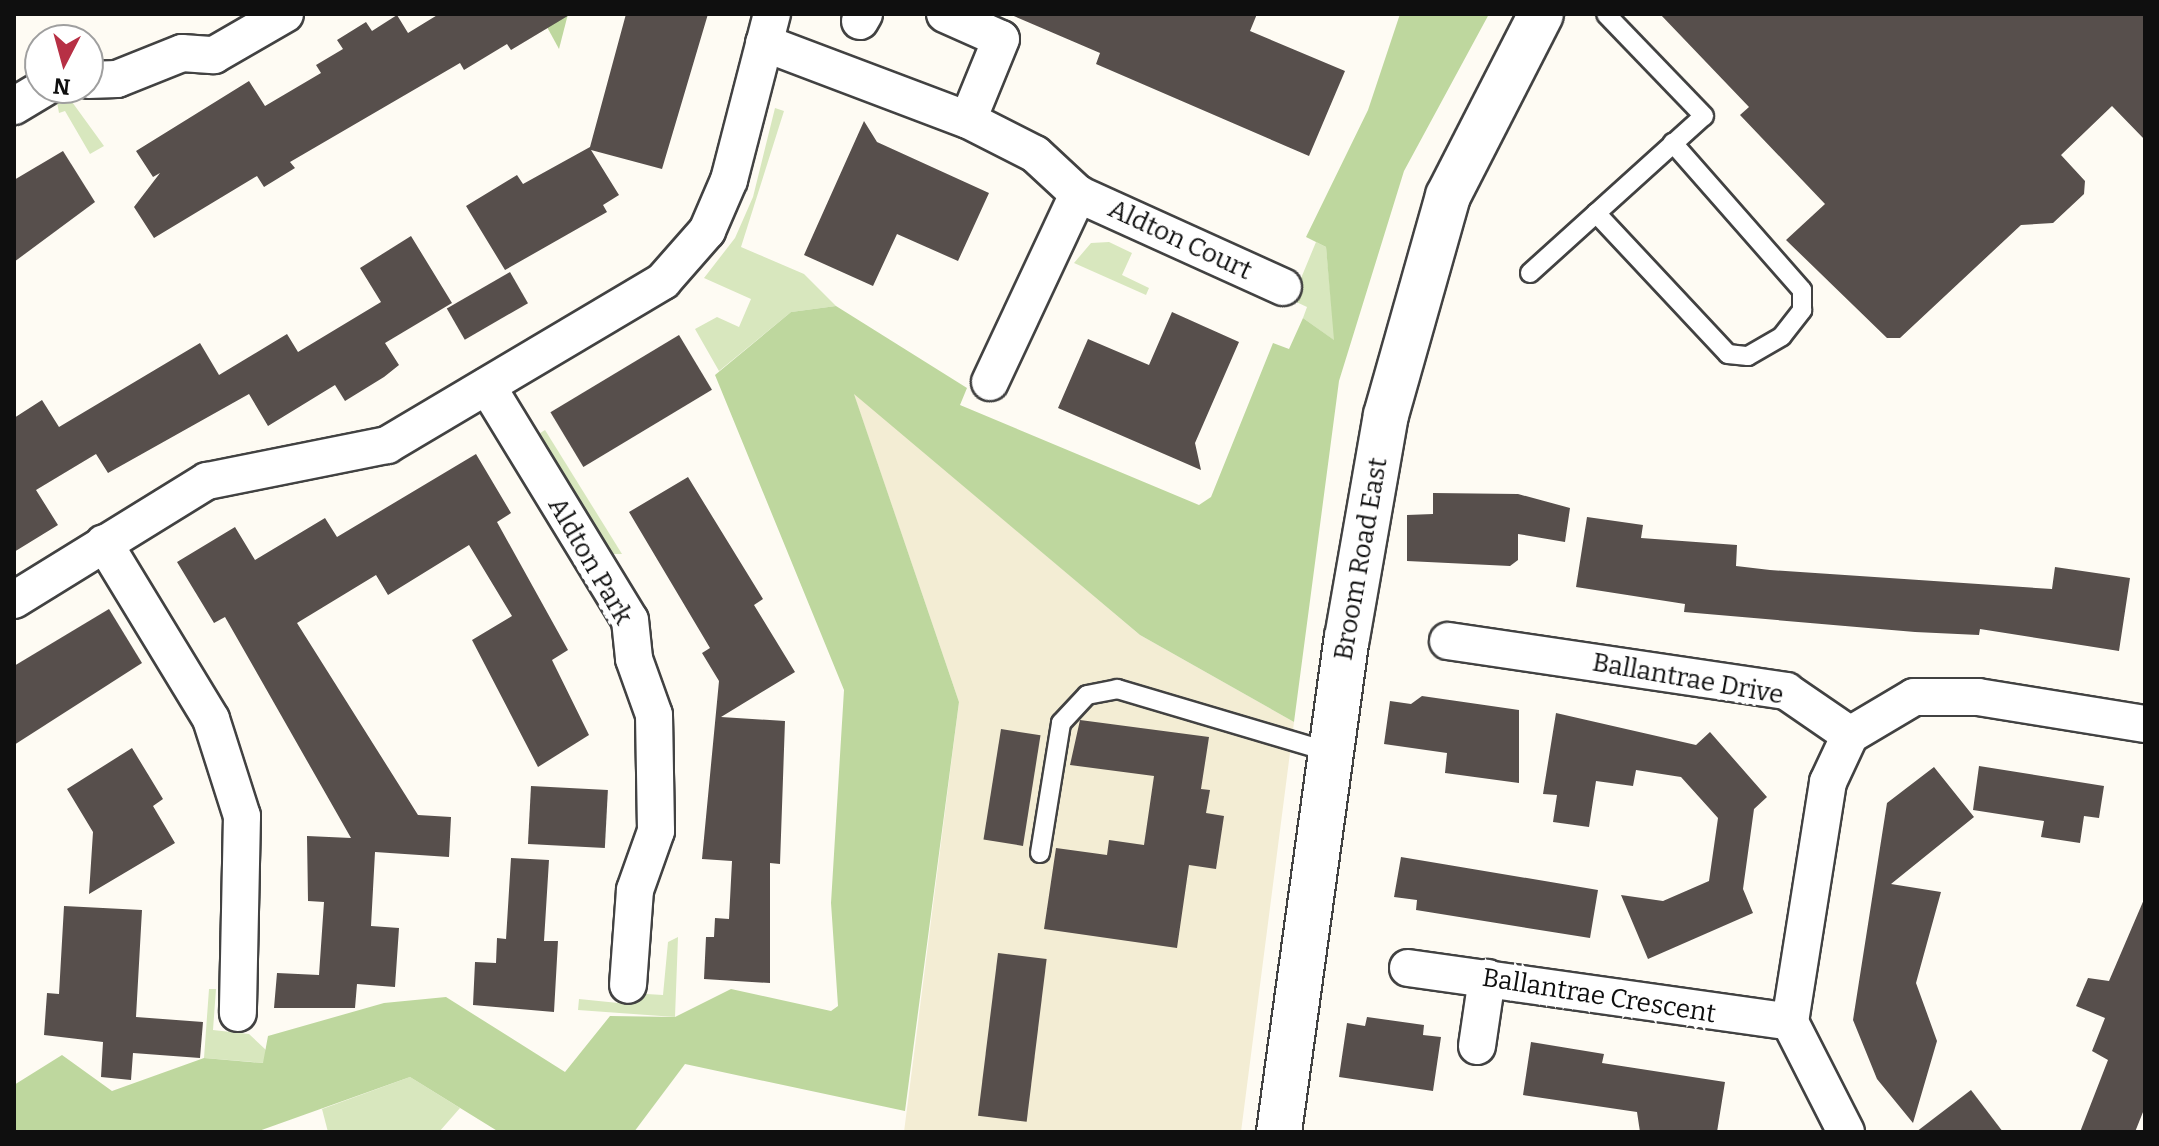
<!DOCTYPE html>
<style>
body{margin:0}
#map{position:relative;width:2159px;height:1146px;overflow:hidden;background:#fefbf3;font-family:Bitter,serif}
div>[style]{position:absolute}
.farmland>*{inset:0;background:#f3edd4}
.green>*{inset:0;background:#d8e7be}
.forest>*{inset:0;background:#bed79e}
.building>*{inset:0;background:#574f4c;transform-origin:0 0}
.roads{filter:drop-shadow(2px 0 #424242) drop-shadow(-2px 0 #424242) drop-shadow(0 2px #424242) drop-shadow(0 -2px #424242)}
.service>*{height:18px;margin:-9px;padding:0 9px;transform-origin:9px;border-radius:9px;background:#fff}
.minor>*{height:36px;margin:-18px;padding:0 18px;transform-origin:18px;border-radius:18px;background:#fff}
.tertiary>*{height:44px;margin:-22px;padding:0 22px;transform-origin:22px;border-radius:22px;background:#fff}
span{translate:-50% -50%;white-space:nowrap;text-align:center;line-height:1.15;-webkit-text-stroke:8px #fff;paint-order:stroke}
.street-label{font-size:26px;color:#0f0f0f}
.frame{position:absolute;inset:0;border:16px solid #0f0f0f;pointer-events:none}
.north{position:absolute;left:24px;top:24px;width:80px;height:80px;box-sizing:border-box;background:#fff;border:2px solid #9f9f9f;border-radius:50%;rotate:186deg;font-size:22px;font-weight:700;line-height:32px;text-align:center;color:#0f0f0f}
.north::after{content:'';display:block;margin:auto;width:28px;height:36px;background:#b73045;clip-path:polygon(50% 0,100% 100%,50% 72%,0 100%)}
</style>
<div id="map">
<div class="farmland">
<i style="clip-path:polygon(853px 392px,1140px 635px,1294px 722px,1241px 1132px,904px 1132px,959px 702px)"></i>
</div>
<div class="green">
<i style="clip-path:polygon(67px 95px,104px 146px,90px 154px,65px 111px,59px 113px,57px 102px)"></i>
<i style="clip-path:polygon(775px 108px,784px 111px,741px 247px,804px 274px,836px 306px,791px 312px,719px 371px,695px 329px,717px 317px,739px 327px,751px 299px,704px 278px,735px 238px,753px 197px)"></i>
<i style="clip-path:polygon(1109px 242px,1132px 253px,1122px 275px,1149px 288px,1146px 295px,1074px 263px,1091px 243px)"></i>
<i style="clip-path:polygon(1316px 242px,1326px 247px,1335px 341px,1303px 318px,1307px 307px,1292px 300px)"></i>
<i style="clip-path:polygon(545px 430px,622px 554px,608px 554px,537px 435px)"></i>
<i style="clip-path:polygon(678px 937px,675px 1017px,578px 1010px,579px 999px,628px 1004px,630px 993px,663px 995px,668px 942px)"></i>
<i style="clip-path:polygon(209px 989px,216px 989px,213px 1030px,249px 1034px,266px 1050px,264px 1063px,204px 1058px)"></i>
<i style="clip-path:polygon(410px 1077px,460px 1108px,439px 1132px,328px 1132px,322px 1109px)"></i>
</div>
<div class="forest">
<i style="clip-path:polygon(568px 14px,559px 49px,541px 16px)"></i>
<i style="clip-path:polygon(1400px 14px,1489px 14px,1404px 171px,1339px 381px,1294px 722px,1140px 635px,854px 394px,959px 702px,905px 1111px,685px 1064px,634px 1132px,499px 1132px,410px 1077px,256px 1132px,14px 1132px,14px 1085px,62px 1055px,112px 1091px,204px 1058px,263px 1063px,268px 1036px,384px 1003px,446px 997px,565px 1072px,610px 1016px,675px 1017px,731px 989px,831px 1011px,838px 1006px,831px 903px,844px 690px,715px 375px,791px 312px,836px 306px,967px 388px,960px 405px,1199px 505px,1211px 497px,1273px 343px,1289px 349px,1303px 318px,1334px 340px,1326px 247px,1306px 237px,1368px 110px)"></i>
</div>
<div class="building">
<i style="clip-path:polygon(439px 14px,571px 14px,511px 50px,507px 44px,464px 70px,460px 63px,290px 162px,295px 168px,264px 187px,257px 176px,154px 238px,134px 207px,160px 173px,153px 177px,136px 151px,249px 81px,265px 106px,321px 73px,316px 65px,343px 49px,337px 40px,366px 22px,372px 31px,397px 15px,408px 33px)"></i>
<i style="clip-path:polygon(626px 14px,708px 14px,662px 169px,591px 150px,619px 195px,603px 205px,607px 212px,505px 270px,466px 206px,517px 175px,523px 184px,590px 147px)"></i>
<i style="clip-path:polygon(1009px 14px,1257px 14px,1250px 31px,1345px 71px,1309px 156px,1096px 64px,1100px 53px)"></i>
<i style="clip-path:polygon(1660px 14px,2145px 14px,2145px 140px,2112px 106px,2061px 155px,2085px 181px,2084px 194px,2053px 223px,2021px 225px,1900px 338px,1887px 338px,1786px 240px,1825px 204px,1740px 115px,1749px 107px)"></i>
<i style="clip-path:polygon(864px 121px,877px 142px,989px 193px,958px 261px,897px 234px,873px 286px,804px 255px)"></i>
<i style="clip-path:polygon(63px 151px,95px 202px,14px 262px,14px 180px)"></i>
<i style="clip-path:polygon(411px 236px,452px 303px,385px 343px,399px 365px,384px 377px,345px 401px,335px 385px,268px 426px,249px 394px,108px 473px,96px 454px,36px 490px,58px 525px,14px 552px,14px 418px,42px 400px,59px 427px,200px 343px,219px 375px,287px 334px,298px 352px,381px 302px,360px 268px)"></i>
<i style="left:510px;top:272px;width:36px;height:73px;rotate:60deg"></i>
<i style="clip-path:polygon(1172px 312px,1239px 342px,1195px 443px,1201px 470px,1058px 408px,1088px 339px,1149px 365px)"></i>
<i style="left:679px;top:335px;width:64px;height:150px;rotate:59deg"></i>
<i style="clip-path:polygon(476px 454px,511px 513px,497px 522px,568px 650px,552px 660px,589px 735px,538px 767px,472px 640px,512px 616px,469px 545px,388px 595px,376px 575px,297px 623px,418px 815px,451px 817px,449px 857px,375px 852px,371px 926px,399px 928px,395px 987px,357px 984px,355px 1008px,274px 1008px,277px 973px,319px 975px,324px 902px,308px 901px,307px 836px,351px 838px,225px 617px,214px 623px,177px 562px,235px 527px,255px 560px,325px 518px,337px 537px)"></i>
<i style="clip-path:polygon(688px 477px,763px 599px,754px 605px,795px 672px,721px 717px,785px 721px,780px 864px,770px 863px,770px 983px,704px 979px,706px 937px,714px 937px,715px 918px,729px 919px,732px 861px,702px 859px,719px 681px,702px 653px,710px 648px,629px 512px)"></i>
<i style="clip-path:polygon(1433px 493px,1518px 494px,1570px 508px,1565px 542px,1518px 534px,1518px 560px,1510px 566px,1407px 561px,1407px 515px,1433px 514px)"></i>
<i style="clip-path:polygon(1587px 517px,1643px 525px,1641px 538px,1737px 545px,1736px 566px,1770px 570px,2052px 589px,2055px 567px,2130px 578px,2119px 651px,1980px 629px,1979px 635px,1915px 632px,1684px 612px,1685px 604px,1576px 587px)"></i>
<i style="clip-path:polygon(109px 609px,142px 663px,14px 745px,14px 666px)"></i>
<i style="clip-path:polygon(1422px 696px,1519px 710px,1519px 783px,1445px 773px,1447px 753px,1384px 744px,1390px 701px,1411px 704px)"></i>
<i style="clip-path:polygon(1556px 713px,1696px 745px,1710px 732px,1767px 797px,1754px 809px,1743px 889px,1753px 913px,1648px 959px,1621px 895px,1663px 901px,1709px 881px,1718px 818px,1681px 777px,1636px 770px,1633px 786px,1596px 781px,1589px 827px,1553px 822px,1557px 795px,1543px 794px)"></i>
<i style="clip-path:polygon(1080px 720px,1209px 737px,1201px 789px,1210px 790px,1206px 813px,1224px 816px,1216px 869px,1189px 865px,1177px 948px,1044px 929px,1056px 848px,1107px 855px,1109px 840px,1144px 845px,1154px 776px,1070px 765px)"></i>
<i style="left:1001px;top:729px;width:40px;height:112px;rotate:9deg"></i>
<i style="clip-path:polygon(132px 748px,163px 799px,153px 806px,175px 843px,89px 894px,93px 832px,67px 789px)"></i>
<i style="clip-path:polygon(1979px 766px,2104px 786px,2099px 818px,2084px 816px,2080px 843px,2041px 837px,2044px 821px,1973px 810px)"></i>
<i style="clip-path:polygon(1934px 767px,1974px 817px,1891px 884px,1941px 892px,1916px 983px,1937px 1041px,1913px 1123px,1877px 1079px,1853px 1020px,1887px 803px)"></i>
<i style="left:531px;top:786px;width:77px;height:58px;rotate:3deg"></i>
<i style="clip-path:polygon(1401px 857px,1598px 890px,1590px 938px,1416px 910px,1417px 900px,1394px 897px)"></i>
<i style="clip-path:polygon(511px 858px,549px 860px,544px 941px,558px 941px,554px 1012px,473px 1005px,475px 962px,496px 963px,497px 938px,506px 939px)"></i>
<i style="clip-path:polygon(2145px 897px,2145px 1107px,2135px 1132px,2080px 1132px,2108px 1060px,2092px 1051px,2105px 1018px,2076px 1006px,2088px 978px,2109px 981px)"></i>
<i style="clip-path:polygon(64px 906px,142px 910px,136px 1017px,203px 1022px,200px 1058px,133px 1053px,131px 1080px,101px 1077px,103px 1042px,44px 1035px,47px 993px,59px 994px)"></i>
<i style="left:998px;top:953px;width:49px;height:164px;rotate:7deg"></i>
<i style="clip-path:polygon(1367px 1017px,1424px 1025px,1423px 1035px,1441px 1037px,1433px 1091px,1339px 1077px,1347px 1023px,1365px 1026px)"></i>
<i style="clip-path:polygon(1531px 1042px,1604px 1054px,1602px 1063px,1725px 1082px,1717px 1132px,1640px 1132px,1637px 1112px,1523px 1095px)"></i>
<i style="clip-path:polygon(1971px 1090px,2003px 1132px,1916px 1132px)"></i>
</div>
<div class="roads">
<div class="service">
<i style="left:1596px;top:213px;width:193px;rotate:46.9deg"></i>
<i style="left:1728px;top:354px;width:20px;rotate:6deg"></i>
<i style="left:1748px;top:356px;width:39px;rotate:-30deg"></i>
<i style="left:1782px;top:336px;width:33px;rotate:-52deg"></i>
<i style="left:1802px;top:310px;width:20px;rotate:-90deg"></i>
<i style="left:1802px;top:290px;width:196px;rotate:-131.3deg"></i>
<i style="left:1530px;top:273px;width:234px;rotate:-42.1deg"></i>
<i style="left:1704px;top:116px;width:141px;rotate:-133.9deg"></i>
<i style="left:1040px;top:853px;width:132px;rotate:-80.8deg"></i>
<i style="left:1061px;top:723px;width:38px;rotate:-47deg"></i>
<i style="left:1087px;top:695px;width:31px;rotate:-11deg"></i>
<i style="left:1117px;top:689px;width:222px;rotate:16.5deg"></i>
</div>
<div class="minor">
<i style="left:945px;top:14px;width:61px;rotate:24.1deg"></i>
<i style="left:1001px;top:39px;width:87px;rotate:112.2deg"></i>
<i style="left:860px;top:21px;width:8px;rotate:-60deg"></i>
<i style="left:764px;top:43px;width:218px;rotate:20.7deg"></i>
<i style="left:968px;top:120px;width:75px;rotate:26.9deg"></i>
<i style="left:1035px;top:154px;width:59px;rotate:42.9deg"></i>
<i style="left:1078px;top:194px;width:225px;rotate:24.4deg"></i>
<i style="left:88px;top:80px;width:29px;rotate:-2deg"></i>
<i style="left:117px;top:79px;width:70px;rotate:-21.8deg"></i>
<i style="left:182px;top:53px;width:32px;rotate:4deg"></i>
<i style="left:214px;top:55px;width:82px;rotate:-30deg"></i>
<i style="left:14px;top:106px;width:35px;rotate:-31deg"></i>
<i style="left:990px;top:382px;width:208px;rotate:-64.9deg"></i>
<i style="left:487px;top:386px;width:274px;rotate:58.6deg"></i>
<i style="left:630px;top:620px;width:39px;rotate:84deg"></i>
<i style="left:634px;top:659px;width:59px;rotate:70.3deg"></i>
<i style="left:654px;top:715px;width:116px;rotate:89deg"></i>
<i style="left:656px;top:831px;width:63px;rotate:109.6deg"></i>
<i style="left:635px;top:890px;width:95px;rotate:94.2deg"></i>
<i style="left:104px;top:543px;width:206px;rotate:58.7deg"></i>
<i style="left:211px;top:719px;width:102px;rotate:72.3deg"></i>
<i style="left:242px;top:816px;width:197px;rotate:91.2deg"></i>
<i style="left:14px;top:600px;width:227px;rotate:-31.7deg"></i>
<i style="left:207px;top:481px;width:184px;rotate:-11.3deg"></i>
<i style="left:387px;top:445px;width:321px;rotate:-30.7deg"></i>
<i style="left:663px;top:281px;width:67px;rotate:-48.7deg"></i>
<i style="left:707px;top:231px;width:56px;rotate:-66.7deg"></i>
<i style="left:729px;top:180px;width:171px;rotate:-75.5deg"></i>
<i style="left:1448px;top:641px;width:342px;rotate:8.4deg"></i>
<i style="left:1786px;top:691px;width:78px;rotate:34.5deg"></i>
<i style="left:1850px;top:735px;width:74px;rotate:-30.7deg"></i>
<i style="left:1914px;top:697px;width:64px"></i>
<i style="left:1978px;top:697px;width:169px;rotate:9.2deg"></i>
<i style="left:1408px;top:968px;width:386px;rotate:8deg"></i>
<i style="left:1477px;top:1046px;width:69px;rotate:-81.6deg"></i>
<i style="left:1846px;top:1132px;width:123px;rotate:-117deg"></i>
<i style="left:1790px;top:1022px;width:243px;rotate:-81deg"></i>
<i style="left:1828px;top:782px;width:52px;rotate:-64.9deg"></i>
</div>
<div class="tertiary">
<i style="left:1279px;top:1132px;width:499px;rotate:-82.2deg"></i>
<i style="left:1347px;top:638px;width:226px;rotate:-80.1deg"></i>
<i style="left:1386px;top:415px;width:228px;rotate:-74.2deg"></i>
<i style="left:1448px;top:196px;width:204px;rotate:-62.9deg"></i>
</div>
</div>
<div class="street-label">
<span style="left:1180px;top:240px;rotate:25deg">Aldton Court</span>
<span style="left:1361px;top:559px;rotate:-80deg">Broom Road East</span>
<span style="left:590px;top:561px;rotate:60deg">Aldton Park</span>
<span style="left:1688px;top:679px;rotate:10deg">Ballantrae Drive</span>
<span style="left:1599px;top:996px;rotate:9deg">Ballantrae Crescent</span>
</div>
<div class="frame"></div>
<div class="north">N</div>
</div>
